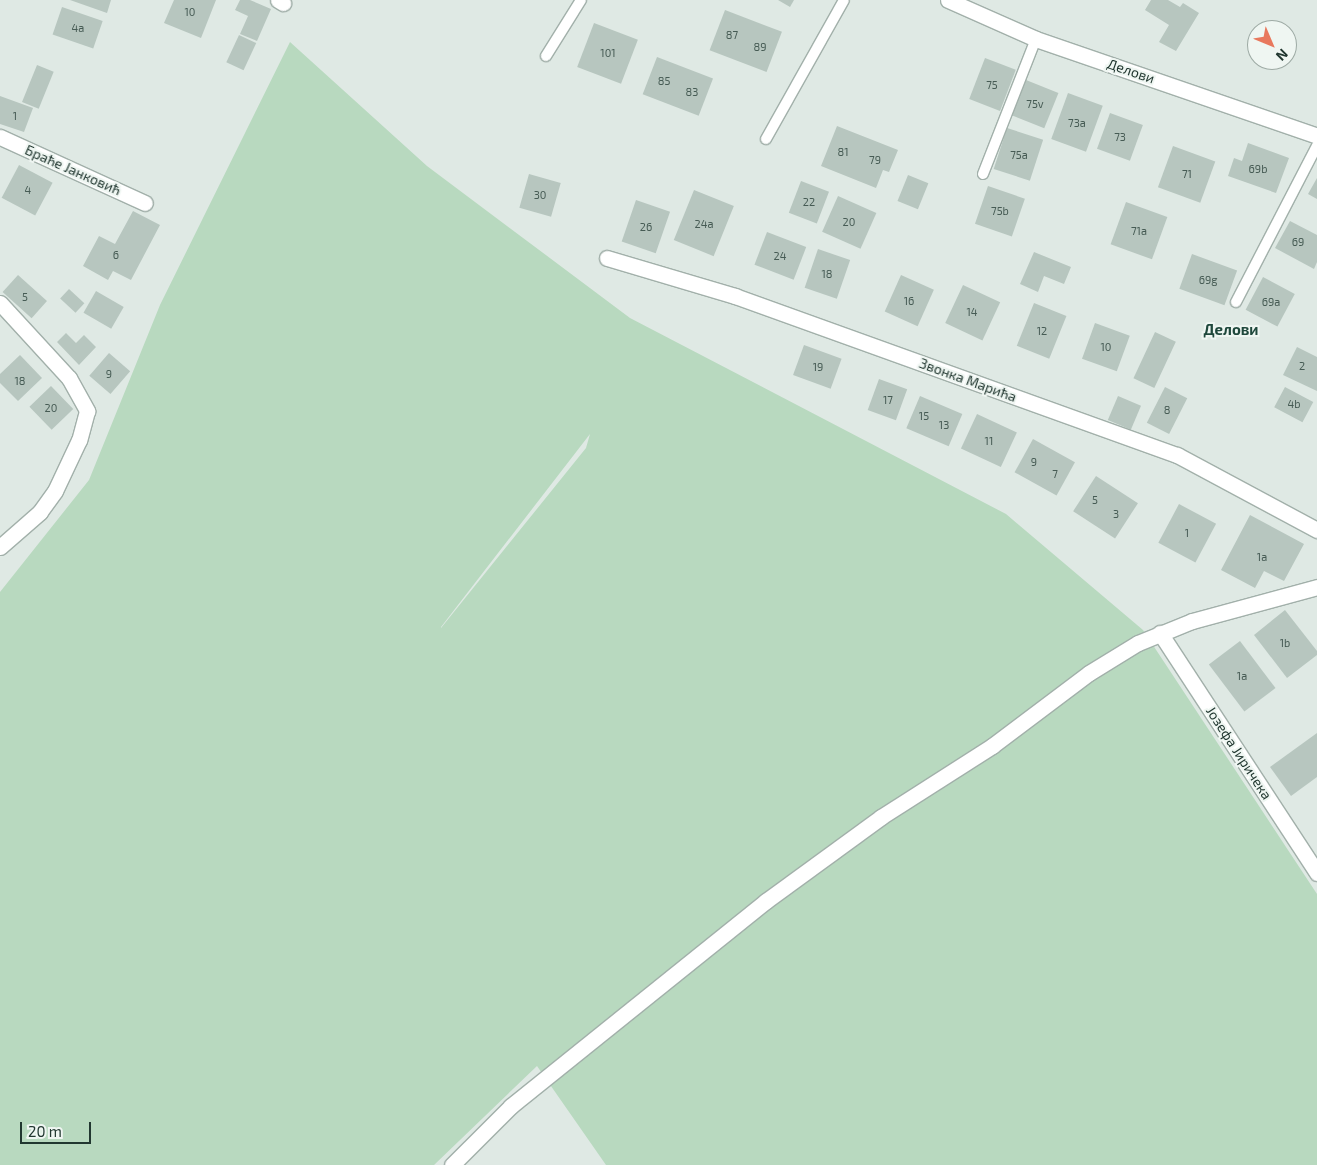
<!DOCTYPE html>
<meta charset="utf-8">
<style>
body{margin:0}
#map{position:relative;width:1317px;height:1165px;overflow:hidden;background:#dfe9e4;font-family:"Exo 2",sans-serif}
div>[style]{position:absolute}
.green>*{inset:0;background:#b8d9bf}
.building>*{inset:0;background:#b7c6bf;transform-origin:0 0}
.roads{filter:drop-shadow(1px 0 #a2b0aa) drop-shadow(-1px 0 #a2b0aa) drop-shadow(0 1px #a2b0aa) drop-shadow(0 -1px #a2b0aa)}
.lane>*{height:10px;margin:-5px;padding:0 5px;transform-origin:5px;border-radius:5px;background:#fff}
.street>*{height:15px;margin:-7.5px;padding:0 7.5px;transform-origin:7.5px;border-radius:7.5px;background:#fff}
.secondary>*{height:15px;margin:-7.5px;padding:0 7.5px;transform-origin:7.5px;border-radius:7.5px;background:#fff}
span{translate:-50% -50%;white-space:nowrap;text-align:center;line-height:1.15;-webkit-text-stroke:4px #eff6f2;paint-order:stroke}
.number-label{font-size:11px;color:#465b54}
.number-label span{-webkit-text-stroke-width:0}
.street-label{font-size:14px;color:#213730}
.neighbourhood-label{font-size:15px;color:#1f483c;font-weight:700}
.north{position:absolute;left:1247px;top:20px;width:50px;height:50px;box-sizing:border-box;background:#eff6f2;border:1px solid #9daaa4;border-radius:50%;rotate:135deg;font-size:14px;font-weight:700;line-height:20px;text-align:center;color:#213730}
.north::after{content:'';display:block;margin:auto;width:18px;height:22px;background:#e8785d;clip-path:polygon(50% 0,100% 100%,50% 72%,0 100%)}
.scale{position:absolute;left:20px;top:1122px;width:71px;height:22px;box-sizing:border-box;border:2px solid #213730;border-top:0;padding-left:6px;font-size:15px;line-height:18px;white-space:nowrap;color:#213730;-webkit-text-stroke:4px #eff6f2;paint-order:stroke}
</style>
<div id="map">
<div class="green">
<i style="clip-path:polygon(evenodd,290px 42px,427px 166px,630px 318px,1006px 514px,1143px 630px,1317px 894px,1317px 1165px,606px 1165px,537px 1066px,434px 1165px,0 1165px,0 592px,89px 480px,160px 305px,290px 42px,590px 434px,586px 448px,441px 628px,441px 627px,590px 434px)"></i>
</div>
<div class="building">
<i style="clip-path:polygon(70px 0,111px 0,107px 13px)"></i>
<i style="clip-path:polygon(174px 0,216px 0,201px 38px,164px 23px)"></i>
<i style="clip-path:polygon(240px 0,250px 0,271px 9px,257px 41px,240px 34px,248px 16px,235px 10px)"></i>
<i style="clip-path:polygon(778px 0,794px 0,790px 7px)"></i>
<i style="clip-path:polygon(1151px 0,1168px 0,1180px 7px,1183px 3px,1199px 13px,1176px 51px,1159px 42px,1169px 25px,1145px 10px)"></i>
<i style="left:62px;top:7px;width:43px;height:29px;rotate:19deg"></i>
<i style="left:725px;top:10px;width:61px;height:43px;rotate:21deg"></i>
<i style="left:594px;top:23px;width:47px;height:47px;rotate:21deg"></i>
<i style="left:239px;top:35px;width:19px;height:30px;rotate:25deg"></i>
<i style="left:657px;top:57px;width:60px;height:40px;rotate:21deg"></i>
<i style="left:985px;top:58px;width:33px;height:44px;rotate:21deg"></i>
<i style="left:37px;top:65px;width:18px;height:40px;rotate:22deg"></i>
<i style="left:1026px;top:80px;width:35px;height:38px;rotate:22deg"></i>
<i style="left:1068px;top:93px;width:37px;height:49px;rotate:20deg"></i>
<i style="clip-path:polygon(0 96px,33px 108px,24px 132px,0 124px)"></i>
<i style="left:1110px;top:113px;width:35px;height:38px;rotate:20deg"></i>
<i style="clip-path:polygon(837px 126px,898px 150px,889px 172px,883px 170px,876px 188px,821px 166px)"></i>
<i style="left:1007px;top:128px;width:38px;height:43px;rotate:18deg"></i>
<i style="clip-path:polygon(1248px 143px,1289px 158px,1276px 193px,1228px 176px,1234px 158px,1242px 161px)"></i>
<i style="left:1173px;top:146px;width:45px;height:44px;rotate:20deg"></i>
<i style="left:19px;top:165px;width:38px;height:37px;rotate:28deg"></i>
<i style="left:529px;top:174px;width:33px;height:35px;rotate:16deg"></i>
<i style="left:908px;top:175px;width:22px;height:28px;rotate:22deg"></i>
<i style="clip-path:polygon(1317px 178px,1317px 199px,1308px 194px)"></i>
<i style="left:801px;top:181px;width:30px;height:34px;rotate:21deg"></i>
<i style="left:988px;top:186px;width:39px;height:40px;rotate:19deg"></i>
<i style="left:694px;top:190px;width:43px;height:54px;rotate:22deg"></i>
<i style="left:838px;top:196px;width:42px;height:39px;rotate:24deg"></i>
<i style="left:636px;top:200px;width:36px;height:44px;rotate:19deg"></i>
<i style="left:1126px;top:202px;width:44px;height:45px;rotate:20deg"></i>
<i style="clip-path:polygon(133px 211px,160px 225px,131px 280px,113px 271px,108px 280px,83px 266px,99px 236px,115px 244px)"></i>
<i style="clip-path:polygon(1290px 221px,1317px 235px,1317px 262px,1314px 269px,1275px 248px)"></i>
<i style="left:767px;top:232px;width:42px;height:35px;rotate:21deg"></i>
<i style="left:818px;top:249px;width:34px;height:41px;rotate:19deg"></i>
<i style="clip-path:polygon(1034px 252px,1071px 267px,1064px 284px,1044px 276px,1038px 292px,1020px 284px)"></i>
<i style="left:1192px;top:254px;width:48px;height:37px;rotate:20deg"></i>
<i style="left:18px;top:275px;width:39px;height:23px;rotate:42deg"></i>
<i style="left:901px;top:275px;width:36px;height:40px;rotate:24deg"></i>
<i style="left:1263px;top:277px;width:36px;height:37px;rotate:28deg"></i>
<i style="left:963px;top:285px;width:41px;height:42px;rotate:25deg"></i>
<i style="left:69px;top:289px;width:21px;height:13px;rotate:43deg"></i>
<i style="left:96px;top:291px;width:32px;height:25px;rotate:30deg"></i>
<i style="left:1034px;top:303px;width:35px;height:46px;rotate:22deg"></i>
<i style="left:1095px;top:323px;width:37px;height:38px;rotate:20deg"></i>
<i style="left:1155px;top:332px;width:23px;height:51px;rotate:25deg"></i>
<i style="clip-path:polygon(66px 333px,76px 343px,84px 335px,96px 347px,79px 365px,57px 342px)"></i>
<i style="left:804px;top:345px;width:40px;height:32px;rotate:20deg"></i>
<i style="clip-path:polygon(1297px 347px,1317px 357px,1317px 391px,1283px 375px)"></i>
<i style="left:109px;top:353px;width:28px;height:30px;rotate:41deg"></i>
<i style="clip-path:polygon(20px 355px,42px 378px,18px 401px,0 383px,0 374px)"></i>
<i style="left:879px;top:379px;width:30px;height:33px;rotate:20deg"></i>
<i style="left:51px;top:386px;width:32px;height:30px;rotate:46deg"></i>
<i style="left:1165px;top:387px;width:25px;height:40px;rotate:27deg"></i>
<i style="left:1285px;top:387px;width:32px;height:23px;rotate:28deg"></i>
<i style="left:920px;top:396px;width:46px;height:35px;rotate:23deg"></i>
<i style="left:1118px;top:396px;width:25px;height:26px;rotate:23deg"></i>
<i style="left:977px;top:414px;width:44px;height:38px;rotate:25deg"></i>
<i style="left:1033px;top:439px;width:48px;height:38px;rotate:29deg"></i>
<i style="left:1096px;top:476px;width:50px;height:42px;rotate:33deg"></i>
<i style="left:1179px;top:504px;width:42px;height:44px;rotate:28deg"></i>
<i style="clip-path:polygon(1250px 515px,1304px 544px,1284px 581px,1264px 571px,1255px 588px,1221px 570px)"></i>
<i style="clip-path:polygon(1285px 610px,1317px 651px,1317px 655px,1287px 678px,1254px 635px)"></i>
<i style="left:1240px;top:641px;width:59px;height:39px;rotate:53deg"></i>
<i style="clip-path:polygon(1317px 733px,1317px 777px,1291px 796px,1270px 767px)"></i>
</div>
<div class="roads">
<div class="lane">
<i style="left:546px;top:56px;width:66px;rotate:-58deg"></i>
<i style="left:766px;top:139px;width:159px;rotate:-60.7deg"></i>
<i style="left:983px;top:174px;width:145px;rotate:-68.6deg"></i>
<i style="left:1236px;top:302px;width:176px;rotate:-62.6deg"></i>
</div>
<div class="street">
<i style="left:278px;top:0;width:6px;rotate:31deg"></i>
<i style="left:948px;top:0;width:96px;rotate:23.9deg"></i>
<i style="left:1036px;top:39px;width:297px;rotate:19deg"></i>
<i style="left:0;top:137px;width:159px;rotate:24.5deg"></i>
<i style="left:607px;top:258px;width:134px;rotate:16.5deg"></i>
<i style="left:735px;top:296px;width:470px;rotate:19.8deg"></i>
<i style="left:1177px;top:455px;width:159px;rotate:28.2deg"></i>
<i style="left:0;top:303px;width:102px;rotate:47.4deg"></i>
<i style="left:69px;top:378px;width:38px;rotate:61deg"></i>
<i style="left:87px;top:411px;width:30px;rotate:105deg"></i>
<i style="left:79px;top:440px;width:56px;rotate:115.2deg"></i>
<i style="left:55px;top:491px;width:26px;rotate:126deg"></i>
<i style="left:40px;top:512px;width:53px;rotate:138.8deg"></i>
<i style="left:1160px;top:633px;width:287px;rotate:56.8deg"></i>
</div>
<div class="secondary">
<i style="left:452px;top:1165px;width:83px;rotate:-45deg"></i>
<i style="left:511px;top:1106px;width:327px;rotate:-38.8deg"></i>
<i style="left:766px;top:901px;width:142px;rotate:-36.1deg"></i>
<i style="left:881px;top:817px;width:132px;rotate:-32.6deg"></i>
<i style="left:992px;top:746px;width:121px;rotate:-37deg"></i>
<i style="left:1089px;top:673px;width:57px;rotate:-31.5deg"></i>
<i style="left:1138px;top:643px;width:58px;rotate:-22.2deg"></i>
<i style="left:1192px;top:621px;width:130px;rotate:-15.2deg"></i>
</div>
</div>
<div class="number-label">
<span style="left:190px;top:12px">10</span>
<span style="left:78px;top:28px">4a</span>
<span style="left:732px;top:35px">87</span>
<span style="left:760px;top:47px">89</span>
<span style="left:608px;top:53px">101</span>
<span style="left:664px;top:81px">85</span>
<span style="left:992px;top:85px">75</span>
<span style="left:692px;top:92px">83</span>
<span style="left:1035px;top:104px">75v</span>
<span style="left:15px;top:116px">1</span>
<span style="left:1077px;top:123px">73a</span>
<span style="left:1120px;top:137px">73</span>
<span style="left:843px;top:152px">81</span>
<span style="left:1019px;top:155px">75a</span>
<span style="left:875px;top:160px">79</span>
<span style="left:1258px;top:169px">69b</span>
<span style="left:1187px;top:174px">71</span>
<span style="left:28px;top:190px">4</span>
<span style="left:540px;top:195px">30</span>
<span style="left:809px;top:202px">22</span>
<span style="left:1000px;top:211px">75b</span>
<span style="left:849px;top:222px">20</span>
<span style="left:704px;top:224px">24a</span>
<span style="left:646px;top:227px">26</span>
<span style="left:1139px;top:231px">71a</span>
<span style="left:1298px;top:242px">69</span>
<span style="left:116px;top:255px">6</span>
<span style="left:780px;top:256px">24</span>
<span style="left:827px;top:274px">18</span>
<span style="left:1208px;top:280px">69g</span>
<span style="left:25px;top:297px">5</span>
<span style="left:909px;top:301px">16</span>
<span style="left:1271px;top:302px">69a</span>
<span style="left:972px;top:312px">14</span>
<span style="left:1042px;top:331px">12</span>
<span style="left:1106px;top:347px">10</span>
<span style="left:1302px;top:366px">2</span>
<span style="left:818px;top:367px">19</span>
<span style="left:109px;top:374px">9</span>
<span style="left:20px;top:381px">18</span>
<span style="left:888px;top:400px">17</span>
<span style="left:1294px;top:404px">4b</span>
<span style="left:51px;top:408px">20</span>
<span style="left:1167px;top:410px">8</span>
<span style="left:924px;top:416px">15</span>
<span style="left:944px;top:425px">13</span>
<span style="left:989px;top:441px">11</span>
<span style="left:1034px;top:462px">9</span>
<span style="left:1055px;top:474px">7</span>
<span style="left:1095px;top:500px">5</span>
<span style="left:1116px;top:514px">3</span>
<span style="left:1187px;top:533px">1</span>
<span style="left:1262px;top:557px">1a</span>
<span style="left:1285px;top:643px">1b</span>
<span style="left:1242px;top:676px">1a</span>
</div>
<div class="street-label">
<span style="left:1131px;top:71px;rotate:19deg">Делови</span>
<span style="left:73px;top:170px;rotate:24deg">Браће Јанковић</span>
<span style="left:968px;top:380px;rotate:20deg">Звонка Марића</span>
<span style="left:1239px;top:753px;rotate:57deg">Јозефа Јиричека</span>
</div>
<div class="neighbourhood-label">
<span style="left:1231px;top:330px">Делови</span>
</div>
<div class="north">N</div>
<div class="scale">20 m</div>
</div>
